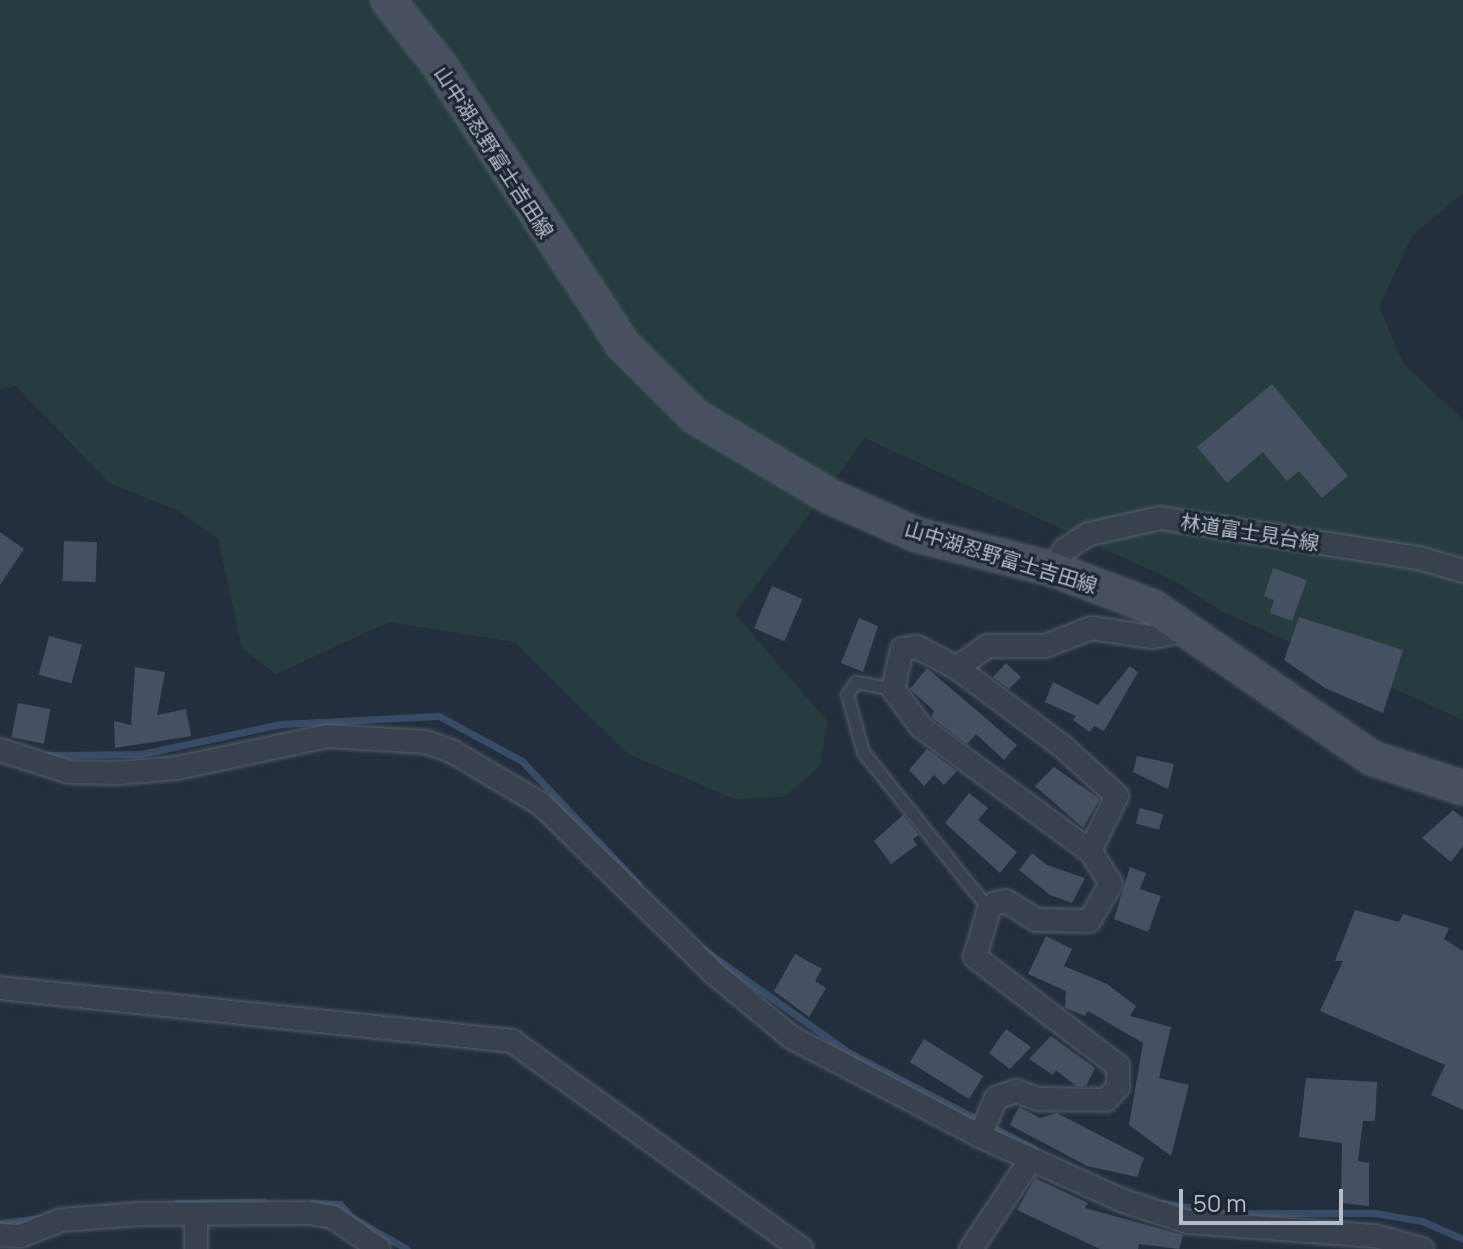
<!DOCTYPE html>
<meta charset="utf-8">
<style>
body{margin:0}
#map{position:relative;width:1463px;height:1249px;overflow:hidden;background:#242f3e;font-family:Manrope,"Noto Sans JP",sans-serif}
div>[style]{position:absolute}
.green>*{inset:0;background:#263c3f}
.stream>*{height:7px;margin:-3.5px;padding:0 3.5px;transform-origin:3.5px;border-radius:3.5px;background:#394c67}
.building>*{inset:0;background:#455162;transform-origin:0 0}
.roads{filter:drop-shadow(0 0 2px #565f6c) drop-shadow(0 0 2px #565f6c)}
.service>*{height:11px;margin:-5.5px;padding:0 5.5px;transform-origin:5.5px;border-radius:5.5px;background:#38414e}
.minor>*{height:22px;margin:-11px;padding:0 11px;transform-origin:11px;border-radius:11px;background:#38414e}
.secondary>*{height:32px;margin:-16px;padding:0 16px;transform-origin:16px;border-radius:16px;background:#465061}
span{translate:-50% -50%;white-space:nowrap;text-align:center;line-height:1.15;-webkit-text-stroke:6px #1d2633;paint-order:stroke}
.street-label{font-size:20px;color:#b4bcc9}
.scale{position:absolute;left:1179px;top:1189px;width:164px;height:36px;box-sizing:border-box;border:4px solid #b4bcc9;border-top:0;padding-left:10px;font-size:24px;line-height:28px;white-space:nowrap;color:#b4bcc9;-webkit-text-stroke:6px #1d2633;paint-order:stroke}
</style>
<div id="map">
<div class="green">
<i style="clip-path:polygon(0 0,1463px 0,1463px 193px,1412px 236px,1379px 307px,1403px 363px,1463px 420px,1463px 720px,1221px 611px,1174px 581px,865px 438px,735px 614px,827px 721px,820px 766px,784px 797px,735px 799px,628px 754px,515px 642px,389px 622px,276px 674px,242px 648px,218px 539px,177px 510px,109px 483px,16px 386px,0 390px)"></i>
</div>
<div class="stream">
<i style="left:47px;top:755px;width:94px;rotate:-0.6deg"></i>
<i style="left:141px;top:754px;width:143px;rotate:-12.1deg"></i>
<i style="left:281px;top:724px;width:158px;rotate:-2.9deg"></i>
<i style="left:439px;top:716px;width:94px;rotate:28.5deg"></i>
<i style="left:522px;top:761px;width:169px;rotate:46.7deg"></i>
<i style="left:703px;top:949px;width:178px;rotate:35.4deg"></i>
<i style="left:848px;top:1052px;width:210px;rotate:27.5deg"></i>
<i style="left:176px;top:1203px;width:87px;rotate:-0.7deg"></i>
<i style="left:312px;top:1203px;width:28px;rotate:2deg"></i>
<i style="left:340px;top:1204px;width:17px;rotate:50deg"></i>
<i style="left:351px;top:1217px;width:64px;rotate:29.7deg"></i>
<i style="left:1162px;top:1203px;width:64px;rotate:9deg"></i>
<i style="left:1225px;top:1213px;width:150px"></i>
<i style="left:1375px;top:1213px;width:48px;rotate:9.7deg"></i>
<i style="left:1422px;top:1221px;width:45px;rotate:23.7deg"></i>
<i style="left:0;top:1223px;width:40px;rotate:-7.1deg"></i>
</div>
<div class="building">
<i style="clip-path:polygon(1272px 384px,1348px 476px,1322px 498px,1299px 471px,1287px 481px,1263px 452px,1227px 483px,1197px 447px)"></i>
<i style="clip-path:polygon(0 532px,24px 549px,0 585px)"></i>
<i style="left:64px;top:541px;width:33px;height:40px;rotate:2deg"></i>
<i style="clip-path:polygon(1273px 568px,1307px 580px,1292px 621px,1270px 613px,1274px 600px,1264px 596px)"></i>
<i style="left:772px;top:586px;width:33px;height:46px;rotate:23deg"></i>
<i style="clip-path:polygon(1299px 617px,1403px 650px,1383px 713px,1325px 688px,1284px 660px)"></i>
<i style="clip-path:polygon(859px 618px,878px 626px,863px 672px,841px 663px)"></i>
<i style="left:49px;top:636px;width:34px;height:40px;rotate:15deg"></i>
<i style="clip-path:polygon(1006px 663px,1021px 677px,1009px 689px,993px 677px)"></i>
<i style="clip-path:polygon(1130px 666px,1138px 672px,1104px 731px,1094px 726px,1090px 732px,1073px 720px,1076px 716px,1045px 702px,1053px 682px,1098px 705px)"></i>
<i style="clip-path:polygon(135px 667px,165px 672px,157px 715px,186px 709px,191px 736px,115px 748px,114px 721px,131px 725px)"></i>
<i style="clip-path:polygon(927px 668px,1017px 745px,1004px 760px,976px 734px,967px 744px,931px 717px,934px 711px,910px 689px)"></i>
<i style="left:18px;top:703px;width:33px;height:35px;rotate:11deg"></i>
<i style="clip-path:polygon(927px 749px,957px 771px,944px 785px,934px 775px,924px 786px,909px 770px)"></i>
<i style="clip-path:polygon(1137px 756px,1174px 764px,1168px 789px,1133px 772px)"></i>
<i style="clip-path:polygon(1054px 767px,1100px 799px,1083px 828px,1035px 786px)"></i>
<i style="clip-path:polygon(969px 793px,988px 808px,978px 820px,1017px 852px,1000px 873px,945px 823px)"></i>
<i style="left:1140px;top:808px;width:24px;height:16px;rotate:15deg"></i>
<i style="clip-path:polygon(1453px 810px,1463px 818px,1463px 846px,1451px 862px,1422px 838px)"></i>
<i style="clip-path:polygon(903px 815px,919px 835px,913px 839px,917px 845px,891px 864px,874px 841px)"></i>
<i style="clip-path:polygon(1032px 853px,1047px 865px,1085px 878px,1072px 903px,1050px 895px,1019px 870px)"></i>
<i style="clip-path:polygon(1130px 867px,1146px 873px,1140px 889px,1161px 896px,1148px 932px,1114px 919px)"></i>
<i style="clip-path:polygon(1355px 910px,1399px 922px,1403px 914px,1449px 928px,1444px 939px,1463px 951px,1463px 1110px,1431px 1095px,1445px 1065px,1320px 1011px,1343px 961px,1335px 961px)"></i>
<i style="clip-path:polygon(1046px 936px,1072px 949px,1064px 966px,1107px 984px,1136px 1006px,1130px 1016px,1171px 1027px,1159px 1078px,1189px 1085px,1171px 1156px,1129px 1125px,1143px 1043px,1088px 1011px,1085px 1016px,1065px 1008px,1066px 991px,1028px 974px)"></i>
<i style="clip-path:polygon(795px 954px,822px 969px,815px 981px,826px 988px,809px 1017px,774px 991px)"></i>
<i style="clip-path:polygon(1006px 1029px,1031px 1047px,1010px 1069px,989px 1053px)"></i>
<i style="clip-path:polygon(1051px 1036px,1095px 1068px,1086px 1086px,1076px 1086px,1056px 1070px,1053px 1075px,1029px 1059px)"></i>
<i style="left:924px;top:1039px;width:70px;height:27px;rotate:32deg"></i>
<i style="clip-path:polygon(1306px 1078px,1377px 1082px,1375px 1121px,1363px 1121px,1358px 1161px,1369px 1163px,1369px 1206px,1341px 1203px,1342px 1143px,1299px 1137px)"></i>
<i style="clip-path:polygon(1019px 1107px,1040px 1118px,1057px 1113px,1144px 1158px,1137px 1177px,1087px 1166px,1010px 1125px)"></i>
<i style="clip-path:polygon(1035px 1178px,1088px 1203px,1085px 1208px,1183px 1235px,1179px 1249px,1139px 1244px,1138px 1249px,1100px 1249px,1017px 1210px)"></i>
</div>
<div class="roads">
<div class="service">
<i style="left:893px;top:689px;width:38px;rotate:-169deg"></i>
<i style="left:856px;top:682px;width:15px;rotate:127deg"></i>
<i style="left:847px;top:694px;width:60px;rotate:74.6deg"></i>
<i style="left:863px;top:752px;width:201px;rotate:51.3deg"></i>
</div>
<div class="minor">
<i style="left:1055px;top:570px;width:22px;rotate:-66deg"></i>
<i style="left:1064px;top:550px;width:30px;rotate:-33deg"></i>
<i style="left:1089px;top:534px;width:73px;rotate:-12.7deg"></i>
<i style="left:1160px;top:518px;width:262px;rotate:8.8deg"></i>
<i style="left:1419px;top:558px;width:46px;rotate:16.5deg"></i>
<i style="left:957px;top:668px;width:37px;rotate:-36deg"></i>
<i style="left:987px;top:646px;width:58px"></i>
<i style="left:1045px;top:646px;width:50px;rotate:-21deg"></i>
<i style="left:1092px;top:628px;width:61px;rotate:8.5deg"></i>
<i style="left:1152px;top:637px;width:36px;rotate:-11deg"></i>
<i style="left:0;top:750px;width:72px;rotate:17.7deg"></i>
<i style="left:69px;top:772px;width:49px;rotate:1.2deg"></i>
<i style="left:118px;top:773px;width:59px;rotate:-4.8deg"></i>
<i style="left:177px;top:768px;width:153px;rotate:-12deg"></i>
<i style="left:327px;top:736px;width:99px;rotate:3.5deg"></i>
<i style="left:426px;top:742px;width:29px;rotate:20deg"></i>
<i style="left:453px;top:752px;width:102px;rotate:30.6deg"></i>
<i style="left:541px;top:804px;width:242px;rotate:44.3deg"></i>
<i style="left:714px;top:973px;width:100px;rotate:39.7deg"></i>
<i style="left:791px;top:1037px;width:213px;rotate:27.6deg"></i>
<i style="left:980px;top:1136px;width:155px;rotate:24.4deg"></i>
<i style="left:1121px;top:1200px;width:71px;rotate:18.2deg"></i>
<i style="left:1188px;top:1222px;width:188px;rotate:4.3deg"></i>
<i style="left:1375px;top:1236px;width:49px;rotate:15.5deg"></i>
<i style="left:0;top:988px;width:515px;rotate:5.91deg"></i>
<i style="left:512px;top:1041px;width:356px;rotate:35.7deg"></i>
<i style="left:980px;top:1136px;width:41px;rotate:-67.2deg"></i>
<i style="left:996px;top:1098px;width:21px;rotate:-19deg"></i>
<i style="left:1016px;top:1091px;width:23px;rotate:20deg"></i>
<i style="left:1038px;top:1099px;width:68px;rotate:0.8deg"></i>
<i style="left:1106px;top:1100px;width:18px;rotate:-47deg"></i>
<i style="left:1118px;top:1087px;width:21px;rotate:-90deg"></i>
<i style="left:1118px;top:1066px;width:180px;rotate:-142.7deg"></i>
<i style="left:975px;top:957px;width:50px;rotate:-73.7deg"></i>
<i style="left:989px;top:909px;width:9px;rotate:-41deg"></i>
<i style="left:996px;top:903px;width:10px;rotate:-11deg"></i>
<i style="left:1006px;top:901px;width:36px;rotate:32deg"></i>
<i style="left:1037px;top:920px;width:52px;rotate:1.1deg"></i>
<i style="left:1089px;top:921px;width:43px;rotate:-59.3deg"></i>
<i style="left:1111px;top:884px;width:39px;rotate:-122deg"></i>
<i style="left:1090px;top:851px;width:61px;rotate:-63.9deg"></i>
<i style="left:1117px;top:796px;width:74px;rotate:-137.7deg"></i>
<i style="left:1062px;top:746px;width:131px;rotate:-143.4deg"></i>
<i style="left:957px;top:668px;width:45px;rotate:-152.3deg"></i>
<i style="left:917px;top:647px;width:15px;rotate:172deg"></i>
<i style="left:902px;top:649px;width:41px;rotate:102.7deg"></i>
<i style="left:893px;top:689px;width:47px;rotate:53.6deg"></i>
<i style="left:921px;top:727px;width:210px;rotate:36.3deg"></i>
<i style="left:0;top:1235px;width:20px;rotate:3deg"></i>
<i style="left:20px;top:1236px;width:44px;rotate:-21.3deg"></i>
<i style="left:61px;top:1220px;width:78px;rotate:-4.4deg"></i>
<i style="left:139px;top:1214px;width:171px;rotate:-0.3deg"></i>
<i style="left:310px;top:1213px;width:23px;rotate:10deg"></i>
<i style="left:333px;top:1217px;width:56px;rotate:34.8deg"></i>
<i style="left:196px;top:1249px;width:34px;rotate:-90deg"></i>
<i style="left:971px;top:1249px;width:106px;rotate:-56.2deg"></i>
</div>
<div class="secondary">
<i style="left:388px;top:0;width:84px;rotate:51.8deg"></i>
<i style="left:440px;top:66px;width:334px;rotate:56.7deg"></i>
<i style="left:623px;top:345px;width:103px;rotate:44.6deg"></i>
<i style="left:696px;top:417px;width:155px;rotate:30.7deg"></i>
<i style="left:829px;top:496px;width:96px;rotate:23.9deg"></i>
<i style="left:917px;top:535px;width:142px;rotate:14.2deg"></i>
<i style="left:1055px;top:570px;width:105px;rotate:20.7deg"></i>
<i style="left:1153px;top:607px;width:266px;rotate:34.6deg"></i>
<i style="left:1372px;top:758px;width:96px;rotate:18.2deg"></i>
</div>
</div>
<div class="street-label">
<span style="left:494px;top:152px;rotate:57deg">山中湖忍野富士吉田線</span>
<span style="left:1250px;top:532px;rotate:9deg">林道富士見台線</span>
<span style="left:1001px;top:557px;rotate:17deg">山中湖忍野富士吉田線</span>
</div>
<div class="scale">50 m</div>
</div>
